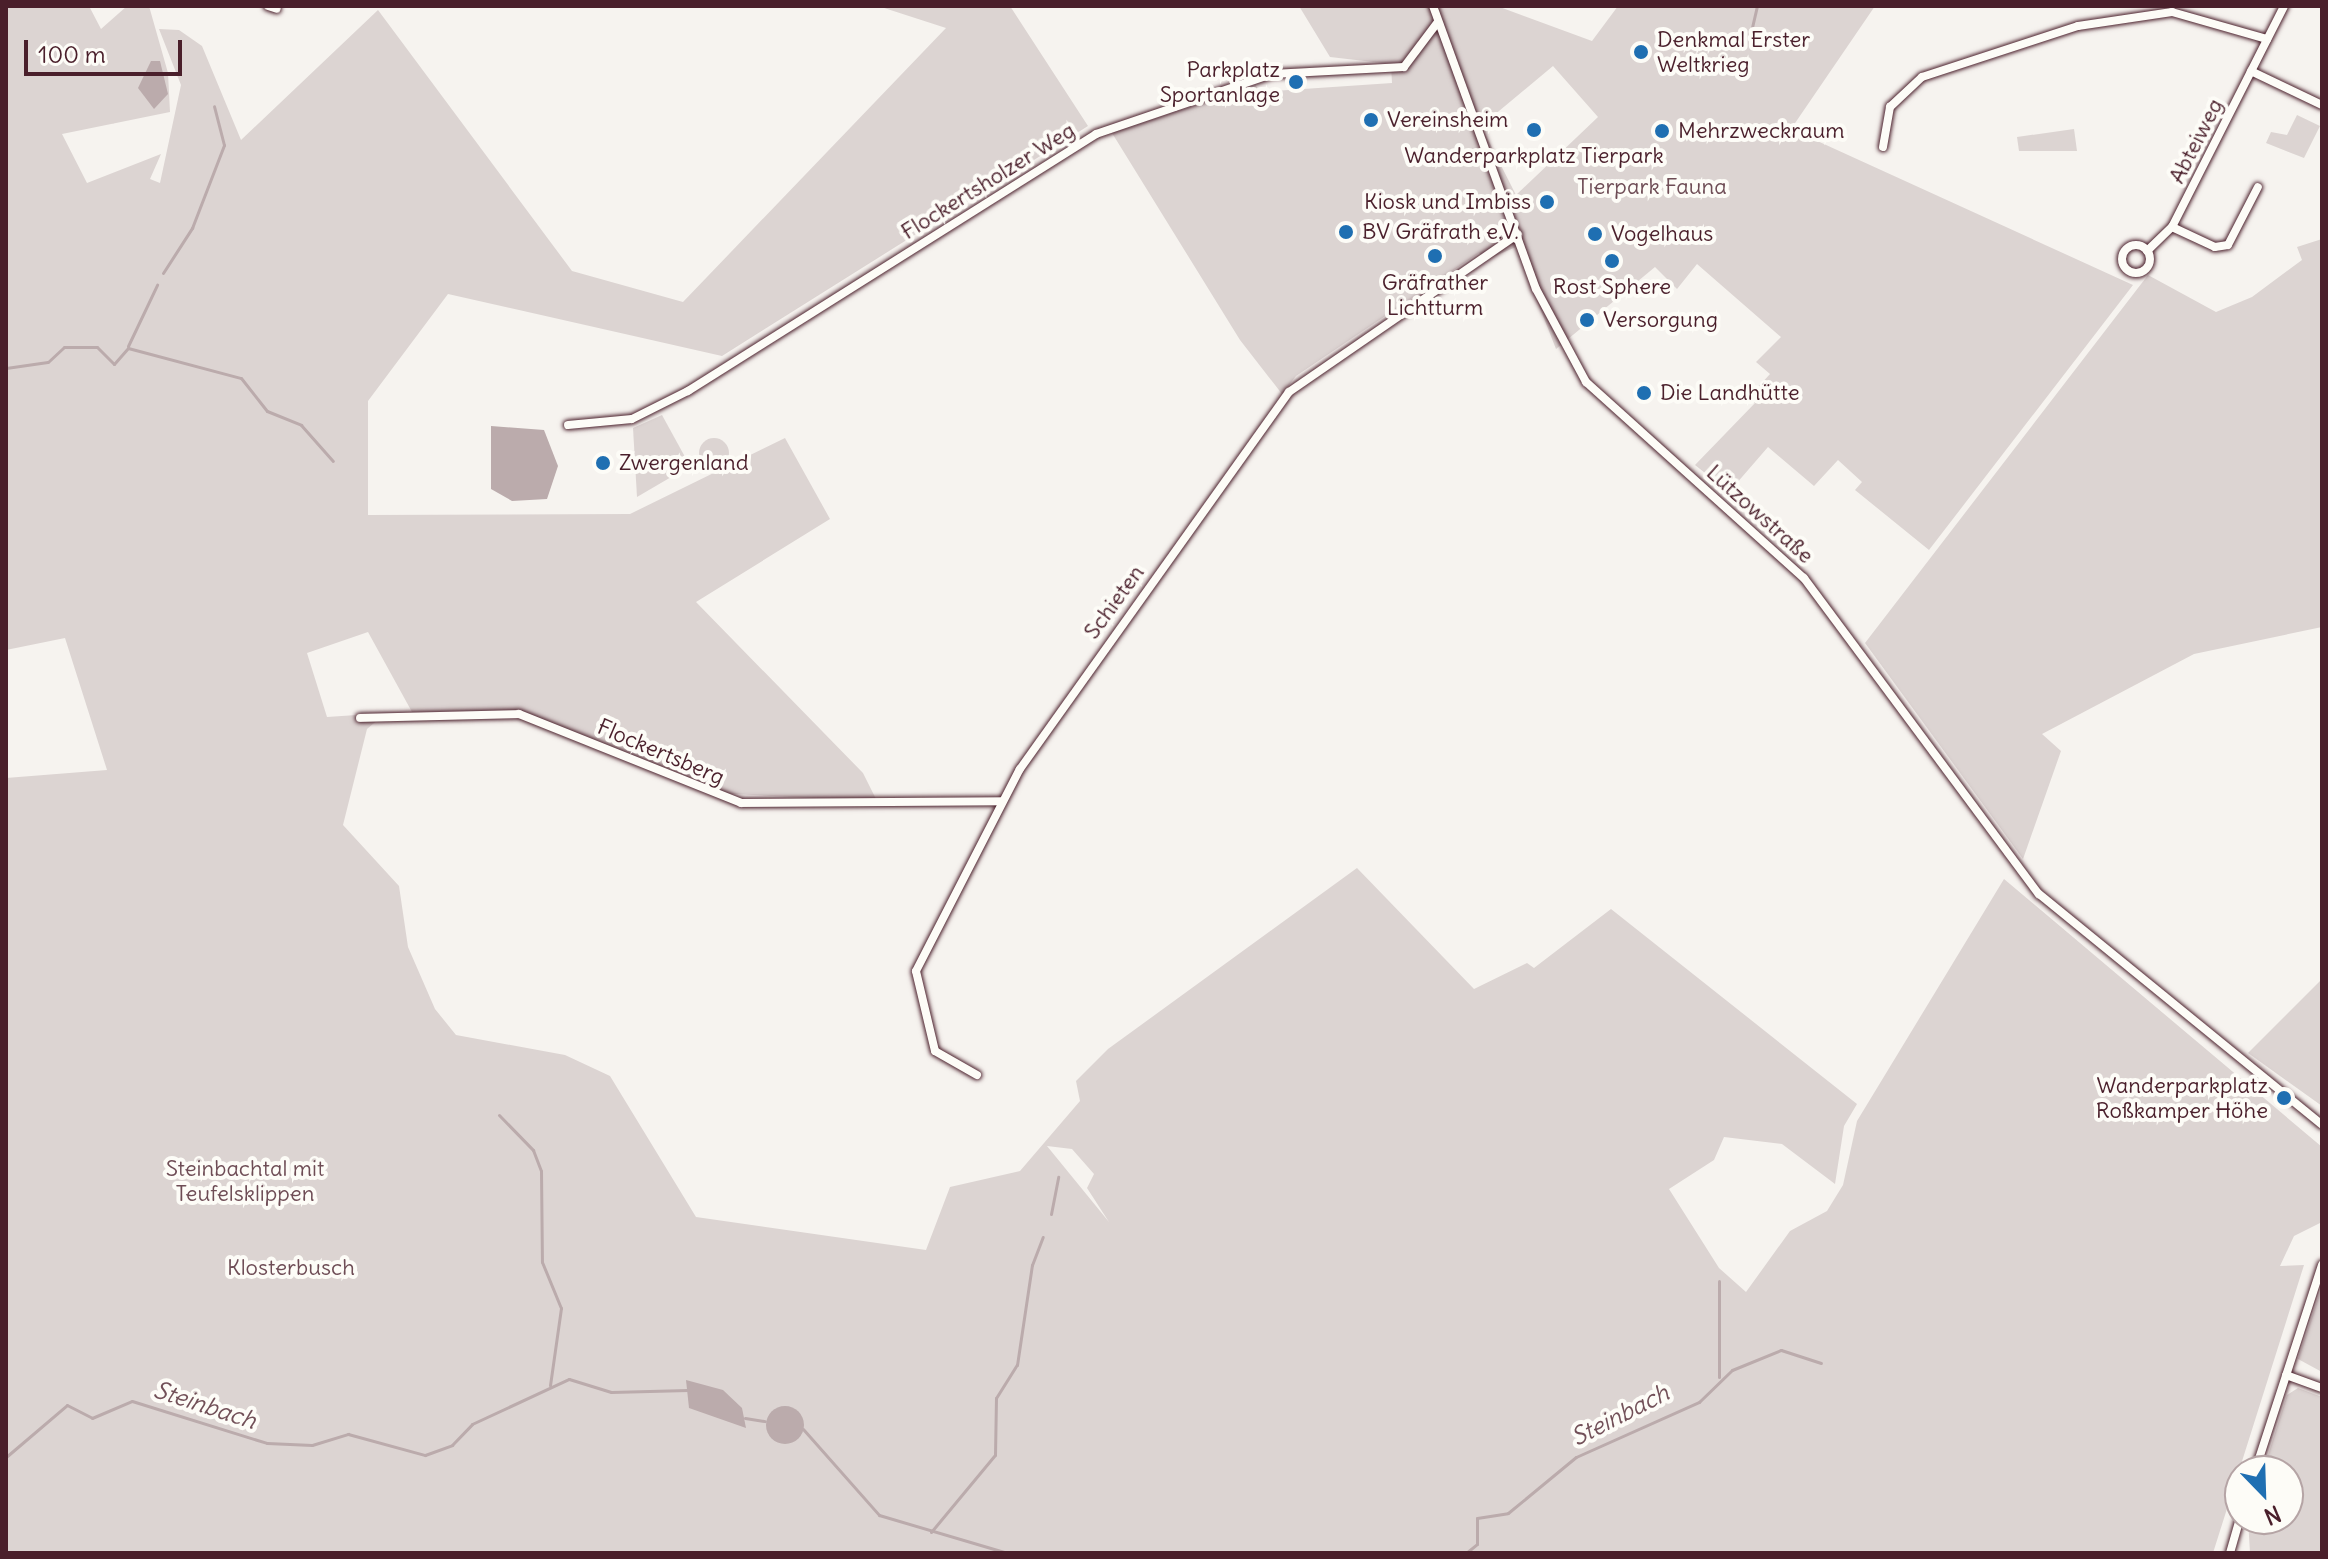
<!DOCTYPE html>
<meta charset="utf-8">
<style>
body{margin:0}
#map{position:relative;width:2328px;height:1559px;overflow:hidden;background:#f6f3ef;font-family:Delius,sans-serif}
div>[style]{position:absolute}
.green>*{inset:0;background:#dcd4d2}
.round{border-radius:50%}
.water>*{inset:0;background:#bbabac}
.stream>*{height:3px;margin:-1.5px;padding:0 1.5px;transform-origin:1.5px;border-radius:1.5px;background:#bbabac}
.roads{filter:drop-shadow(0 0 2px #4a1f2b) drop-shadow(0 0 2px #4a1f2b)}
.street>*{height:8px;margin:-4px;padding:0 4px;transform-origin:4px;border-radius:4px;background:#fdfcf7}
.street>.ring{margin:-4px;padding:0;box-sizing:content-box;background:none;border:8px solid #fdfcf7;border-radius:50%}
.dots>*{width:22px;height:22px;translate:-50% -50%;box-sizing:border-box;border:4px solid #fdfcf7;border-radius:50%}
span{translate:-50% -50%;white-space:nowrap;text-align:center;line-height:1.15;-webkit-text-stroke:8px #fdfcf7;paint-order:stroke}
.poi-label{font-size:22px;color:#4a1f2b}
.left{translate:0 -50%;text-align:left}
.right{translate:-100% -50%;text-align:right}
.street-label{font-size:22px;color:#4a1f2b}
.park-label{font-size:22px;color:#6e4c55}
.water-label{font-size:24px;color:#725058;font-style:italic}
.frame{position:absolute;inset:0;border:8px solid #4a1f2b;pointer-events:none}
.north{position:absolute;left:2224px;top:1455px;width:80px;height:80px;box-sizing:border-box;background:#fdfcf7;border:2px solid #b5a4a5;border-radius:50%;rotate:157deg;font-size:22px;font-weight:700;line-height:32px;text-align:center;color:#4a1f2b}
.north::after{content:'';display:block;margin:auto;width:28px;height:36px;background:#1f6fb2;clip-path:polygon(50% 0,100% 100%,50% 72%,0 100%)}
.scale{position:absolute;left:24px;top:40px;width:158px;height:36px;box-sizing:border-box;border:4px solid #4a1f2b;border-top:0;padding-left:10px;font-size:24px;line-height:28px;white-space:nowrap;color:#4a1f2b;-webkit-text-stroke:6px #fdfcf7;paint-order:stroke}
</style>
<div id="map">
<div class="green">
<i style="clip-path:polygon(evenodd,6px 6px,89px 6px,101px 29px,127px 6px,149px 6px,168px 73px,170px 112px,62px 134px,87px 183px,161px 154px,150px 179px,160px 183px,181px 85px,159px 29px,179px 30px,202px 46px,241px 140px,378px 10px,572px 271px,683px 302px,946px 28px,878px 6px,1010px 6px,1088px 126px,722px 356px,448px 294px,368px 401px,368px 515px,630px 514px,785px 438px,830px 519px,696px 602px,863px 773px,877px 801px,712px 793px,510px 710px,412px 712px,368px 632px,307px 653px,327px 717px,386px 713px,367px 729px,343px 825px,399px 886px,408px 947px,435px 1009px,456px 1035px,565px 1055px,610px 1076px,696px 1217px,926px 1250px,950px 1187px,1020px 1171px,1080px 1101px,1076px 1081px,1108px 1049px,1357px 868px,1474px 989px,1527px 963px,1534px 968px,1611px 909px,1857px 1104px,1844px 1126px,1835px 1184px,1782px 1144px,1724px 1137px,1714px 1160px,1669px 1189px,1719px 1268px,1746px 1292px,1790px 1231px,1827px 1211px,1843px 1185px,1857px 1121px,2004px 879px,2322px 1147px,2322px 1222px,2294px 1236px,2280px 1266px,2304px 1265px,2213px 1553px,6px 1553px,6px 778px,107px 770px,65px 638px,6px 650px,6px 6px,1047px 1146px,1072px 1149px,1094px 1174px,1087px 1188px,1109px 1222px,1047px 1146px)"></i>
<i style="clip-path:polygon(evenodd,1299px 6px,1497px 6px,1592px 41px,1618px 6px,1875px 6px,1791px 129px,2133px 285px,1929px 550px,1855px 490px,1862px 482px,1838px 460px,1814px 486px,1768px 447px,1729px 492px,1695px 465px,1755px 403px,1749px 397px,1770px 374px,1756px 362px,1781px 337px,1697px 264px,1677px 289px,1655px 267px,1556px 349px,1516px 247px,1486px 260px,1479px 253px,1296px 376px,1282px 394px,1240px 340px,1112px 133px,1256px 85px,1258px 92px,1392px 83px,1391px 64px,1330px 57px,1299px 6px,1553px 66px,1598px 117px,1516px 195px,1481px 126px,1553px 66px)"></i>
<i style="clip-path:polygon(2297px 115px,2320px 126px,2304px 158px,2266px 143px,2271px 132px,2287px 135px)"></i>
<i style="clip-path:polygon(2074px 129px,2077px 151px,2019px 151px,2017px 137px)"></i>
<i style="clip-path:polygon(2322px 239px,2322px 627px,2194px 654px,2042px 734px,2061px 751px,2023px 859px,1865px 643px,2148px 275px,2216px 312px,2252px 297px,2302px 260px,2297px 247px)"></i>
<i style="clip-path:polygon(662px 415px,690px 466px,637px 497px,633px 428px)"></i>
<i class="round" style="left:699px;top:438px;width:30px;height:30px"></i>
<i style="clip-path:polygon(2322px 979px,2320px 1048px,2322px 1106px,2248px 1053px)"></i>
<i style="clip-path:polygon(2322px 1286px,2322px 1372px,2298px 1359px)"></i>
<i style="clip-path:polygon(2298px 1388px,2322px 1397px,2322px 1553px,2250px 1553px,2248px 1519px,2288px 1519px,2288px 1471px,2263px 1471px,2287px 1395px)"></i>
</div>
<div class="water">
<i style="clip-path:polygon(151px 61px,160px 61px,168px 94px,154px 109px,138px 88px)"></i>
<i style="clip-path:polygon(491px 426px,544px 430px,558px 466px,547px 499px,512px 501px,491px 489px)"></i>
<i style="clip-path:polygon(686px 1380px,723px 1390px,742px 1408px,746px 1428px,689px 1408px)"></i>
<i class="round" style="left:766px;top:1406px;width:38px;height:38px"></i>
</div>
<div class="stream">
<i style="left:1750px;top:36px;width:31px;rotate:-77deg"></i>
<i style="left:163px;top:273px;width:54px;rotate:-57.2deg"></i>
<i style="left:192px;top:228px;width:89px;rotate:-68.9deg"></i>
<i style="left:224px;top:145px;width:40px;rotate:-104.4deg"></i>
<i style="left:128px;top:346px;width:68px;rotate:-64.6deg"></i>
<i style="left:6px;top:368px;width:42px;rotate:-8.1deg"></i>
<i style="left:48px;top:362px;width:22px;rotate:-43deg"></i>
<i style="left:64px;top:347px;width:33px"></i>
<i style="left:97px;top:347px;width:24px;rotate:45deg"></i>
<i style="left:114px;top:364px;width:21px;rotate:-49deg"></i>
<i style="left:128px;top:348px;width:117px;rotate:14.9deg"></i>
<i style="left:241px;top:378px;width:42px;rotate:51.8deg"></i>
<i style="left:267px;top:411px;width:37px;rotate:22deg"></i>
<i style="left:301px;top:425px;width:48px;rotate:48.4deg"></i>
<i style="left:499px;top:1115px;width:49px;rotate:45.8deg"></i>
<i style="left:533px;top:1150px;width:22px;rotate:69deg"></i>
<i style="left:541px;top:1171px;width:91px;rotate:89.4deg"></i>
<i style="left:542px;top:1262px;width:50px;rotate:67.6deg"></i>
<i style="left:561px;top:1308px;width:78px;rotate:98.1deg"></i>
<i style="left:1051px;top:1214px;width:38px;rotate:-79deg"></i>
<i style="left:1719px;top:1377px;width:96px;rotate:-90deg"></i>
<i style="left:745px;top:1418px;width:20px;rotate:9deg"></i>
<i style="left:803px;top:1429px;width:115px;rotate:48.5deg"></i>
<i style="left:879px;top:1515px;width:134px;rotate:16.5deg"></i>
<i style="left:6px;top:1457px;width:80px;rotate:-40.4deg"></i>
<i style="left:67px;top:1405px;width:28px;rotate:27deg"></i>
<i style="left:92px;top:1418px;width:43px;rotate:-23deg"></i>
<i style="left:132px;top:1401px;width:141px;rotate:17.3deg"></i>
<i style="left:267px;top:1443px;width:45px;rotate:2.5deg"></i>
<i style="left:312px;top:1445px;width:38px;rotate:-17deg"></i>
<i style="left:348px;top:1434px;width:80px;rotate:15.3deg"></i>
<i style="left:425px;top:1455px;width:29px;rotate:-20deg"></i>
<i style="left:452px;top:1445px;width:29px;rotate:-46deg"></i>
<i style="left:472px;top:1424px;width:107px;rotate:-24.9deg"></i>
<i style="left:569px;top:1379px;width:44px;rotate:17.2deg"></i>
<i style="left:611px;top:1392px;width:77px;rotate:-1.5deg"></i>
<i style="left:931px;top:1532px;width:100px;rotate:-50.3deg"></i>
<i style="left:995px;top:1455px;width:57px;rotate:-89deg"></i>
<i style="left:996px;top:1398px;width:39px;rotate:-58deg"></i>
<i style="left:1017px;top:1365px;width:101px;rotate:-81.5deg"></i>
<i style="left:1032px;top:1265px;width:30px;rotate:-69deg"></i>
<i style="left:1466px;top:1553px;width:14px;rotate:-39deg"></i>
<i style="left:1477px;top:1544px;width:26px;rotate:-90deg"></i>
<i style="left:1477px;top:1518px;width:31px;rotate:-9deg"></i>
<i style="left:1508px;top:1513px;width:88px;rotate:-39.5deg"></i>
<i style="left:1576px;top:1457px;width:135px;rotate:-24.1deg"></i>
<i style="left:1699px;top:1402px;width:46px;rotate:-44.1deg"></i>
<i style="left:1732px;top:1370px;width:53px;rotate:-22.2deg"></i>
<i style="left:1781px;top:1350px;width:42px;rotate:18deg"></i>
</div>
<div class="roads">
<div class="street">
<i style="left:268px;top:6px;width:9px;rotate:18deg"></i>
<i style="left:1433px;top:6px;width:301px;rotate:70deg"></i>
<i style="left:1536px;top:289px;width:106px;rotate:61.7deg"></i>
<i style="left:1586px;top:382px;width:293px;rotate:42deg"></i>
<i style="left:1804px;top:578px;width:394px;rotate:53.4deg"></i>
<i style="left:2039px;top:894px;width:365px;rotate:39.2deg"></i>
<i style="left:2251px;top:71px;width:79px;rotate:25.6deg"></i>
<i style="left:1883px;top:147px;width:41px;rotate:-80.1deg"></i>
<i style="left:1890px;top:107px;width:44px;rotate:-43.2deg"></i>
<i style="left:1922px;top:77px;width:164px;rotate:-18.1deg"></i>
<i style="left:2078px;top:26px;width:95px;rotate:-8.5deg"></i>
<i style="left:2172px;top:12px;width:99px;rotate:15.9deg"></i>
<i style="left:2172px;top:227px;width:47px;rotate:24.9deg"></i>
<i style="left:2215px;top:247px;width:13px;rotate:-9deg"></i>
<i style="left:2228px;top:245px;width:65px;rotate:-62.7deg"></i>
<i class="ring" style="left:2122px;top:245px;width:20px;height:20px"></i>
<i style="left:2147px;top:251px;width:35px;rotate:-44deg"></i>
<i style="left:2172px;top:227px;width:248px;rotate:-63.1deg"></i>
<i style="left:568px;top:425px;width:64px;rotate:-5.4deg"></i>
<i style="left:632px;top:419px;width:63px;rotate:-26.6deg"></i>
<i style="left:688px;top:391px;width:482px;rotate:-32.2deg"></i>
<i style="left:1096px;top:134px;width:186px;rotate:-18.8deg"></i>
<i style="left:1272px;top:74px;width:132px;rotate:-3deg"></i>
<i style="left:1404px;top:67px;width:55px;rotate:-53.1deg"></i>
<i style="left:360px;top:718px;width:159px;rotate:-1.4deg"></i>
<i style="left:519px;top:714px;width:239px;rotate:21.8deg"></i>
<i style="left:741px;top:803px;width:260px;rotate:-0.4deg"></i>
<i style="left:977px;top:1075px;width:48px;rotate:-150.3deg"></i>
<i style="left:935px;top:1051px;width:82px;rotate:-103.4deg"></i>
<i style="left:916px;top:971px;width:227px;rotate:-62.8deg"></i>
<i style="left:1020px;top:769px;width:463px;rotate:-54.5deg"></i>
<i style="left:1289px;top:392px;width:278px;rotate:-34.6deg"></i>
<i style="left:2286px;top:1375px;width:38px;rotate:20deg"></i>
<i style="left:2255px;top:1471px;width:217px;rotate:-72deg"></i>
<i style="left:2230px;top:1553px;width:35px;rotate:-74deg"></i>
</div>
</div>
<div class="dots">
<i style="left:1641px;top:52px;background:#1f6fb2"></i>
<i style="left:1296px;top:82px;background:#1f6fb2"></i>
<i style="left:1371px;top:120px;background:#1f6fb2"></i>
<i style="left:1534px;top:130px;background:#1f6fb2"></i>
<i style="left:1662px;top:131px;background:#1f6fb2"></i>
<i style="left:1547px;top:202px;background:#1f6fb2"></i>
<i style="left:1346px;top:232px;background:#1f6fb2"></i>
<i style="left:1595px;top:234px;background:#1f6fb2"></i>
<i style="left:1435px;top:256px;background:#1f6fb2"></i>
<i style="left:1612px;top:261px;background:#1f6fb2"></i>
<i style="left:1587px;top:320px;background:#1f6fb2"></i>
<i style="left:1644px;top:393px;background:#1f6fb2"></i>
<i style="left:603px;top:463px;background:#1f6fb2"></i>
<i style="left:2284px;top:1098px;background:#1f6fb2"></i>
</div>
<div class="poi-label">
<span class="left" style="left:1657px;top:52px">Denkmal Erster<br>Weltkrieg</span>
<span class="right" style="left:1280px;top:82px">Parkplatz<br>Sportanlage</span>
<span class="left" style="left:1387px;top:120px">Vereinsheim</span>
<span class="left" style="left:1678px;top:131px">Mehrzweckraum</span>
<span style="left:1534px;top:156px">Wanderparkplatz Tierpark</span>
<span class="right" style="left:1531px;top:202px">Kiosk und Imbiss</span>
<span class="left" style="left:1362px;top:232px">BV Gräfrath e.V.</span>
<span class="left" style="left:1611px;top:234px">Vogelhaus</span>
<span style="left:1435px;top:295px">Gräfrather<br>Lichtturm</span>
<span style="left:1612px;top:287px">Rost Sphere</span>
<span class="left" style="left:1603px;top:320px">Versorgung</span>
<span class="left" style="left:1660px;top:393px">Die Landhütte</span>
<span class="left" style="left:619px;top:463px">Zwergenland</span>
<span class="right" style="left:2268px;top:1098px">Wanderparkplatz<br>Roßkamper Höhe</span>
</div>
<div class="street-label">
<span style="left:2196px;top:141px;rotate:-63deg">Abteiweg</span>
<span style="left:988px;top:181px;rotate:-32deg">Flockertsholzer Weg</span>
<span style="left:1760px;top:514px;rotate:42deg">Lützowstraße</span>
<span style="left:1114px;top:602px;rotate:-54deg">Schieten</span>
<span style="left:661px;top:752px;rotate:23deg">Flockertsberg</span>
</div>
<div class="park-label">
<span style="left:1652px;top:187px">Tierpark Fauna</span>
<span style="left:245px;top:1181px">Steinbachtal mit<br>Teufelsklippen</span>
<span style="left:291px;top:1268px">Klosterbusch</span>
</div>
<div class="water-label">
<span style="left:205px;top:1405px;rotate:18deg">Steinbach</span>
<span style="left:1620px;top:1415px;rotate:-27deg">Steinbach</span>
</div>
<div class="frame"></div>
<div class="north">N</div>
<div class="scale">100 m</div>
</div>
